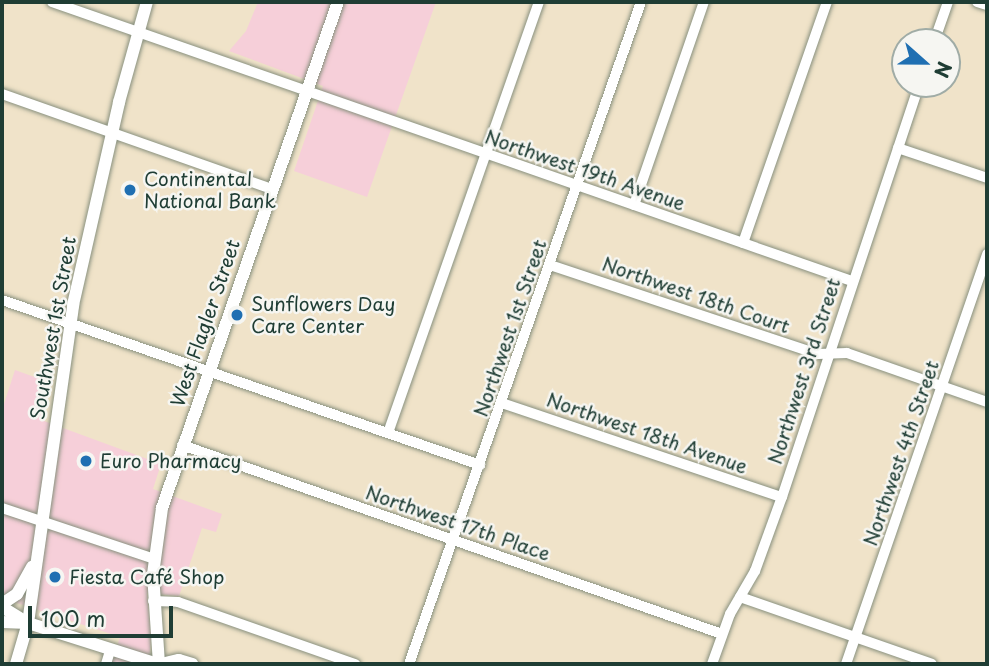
<!DOCTYPE html>
<meta charset="utf-8">
<style>
body{margin:0}
#map{position:relative;width:989px;height:666px;overflow:hidden;background:#f0e3c9;font-family:"Playpen Sans",sans-serif}
div>[style]{position:absolute}
.built>*{inset:0;background:#f6cfd9}
.roads{filter:drop-shadow(0 0 2px #88907e) drop-shadow(0 0 2px #88907e)}
.minor>*{height:10px;margin:-5px;padding:0 5px;transform-origin:5px;border-radius:5px;background:#fff}
.major>*{height:12px;margin:-6px;padding:0 6px;transform-origin:6px;border-radius:6px;background:#fff}
.dots>*{width:19px;height:19px;translate:-50% -50%;box-sizing:border-box;border:4px solid #f6f6f2;border-radius:50%}
span{translate:-50% -50%;white-space:nowrap;text-align:center;line-height:1.15;-webkit-text-stroke:5px #f6f6f2;paint-order:stroke}
.street-label{font-size:19px;color:#1f3d34}
.poi-label{font-size:19px;color:#1f3d34}
.left{translate:0 -50%;text-align:left}
.frame{position:absolute;inset:0;border:4px solid #1f3d34;pointer-events:none}
.north{position:absolute;left:891px;top:28px;width:70px;height:70px;box-sizing:border-box;background:#f6f6f2;border:2px solid #a0aca6;border-radius:50%;rotate:111deg;font-size:19px;font-weight:700;line-height:28px;text-align:center;color:#1f3d34}
.north::after{content:'';display:block;margin:auto;width:24px;height:32px;background:#1f6fb2;clip-path:polygon(50% 0,100% 100%,50% 72%,0 100%)}
.scale{position:absolute;left:28px;top:606px;width:145px;height:32px;box-sizing:border-box;border:4px solid #1f3d34;border-top:0;padding-left:9px;font-size:21px;line-height:24px;white-space:nowrap;color:#1f3d34;-webkit-text-stroke:5px #f6f6f2;paint-order:stroke}
</style>
<div id="map">
<div class="built">
<i style="clip-path:polygon(258px 2px,436px 2px,367px 197px,294px 171px,323px 86px,229px 51px,246px 31px)"></i>
<i style="clip-path:polygon(15px 370px,40px 379px,44px 421px,161px 464px,153px 489px,222px 514px,216px 532px,202px 528px,179px 596px,147px 593px,151px 635px,149px 664px,111px 664px,120px 637px,2px 598px,2px 410px)"></i>
</div>
<div class="roads">
<div class="minor">
<i style="left:52px;top:2px;width:847px;rotate:19.23deg"></i>
<i style="left:977px;top:2px;width:10px;rotate:17deg"></i>
<i style="left:934px;top:42px;width:42px;rotate:-70.7deg"></i>
<i style="left:2px;top:94px;width:286px;rotate:19.4deg"></i>
<i style="left:898px;top:148px;width:94px;rotate:18.6deg"></i>
<i style="left:634px;top:205px;width:215px;rotate:-71deg"></i>
<i style="left:743px;top:243px;width:255px;rotate:-70.8deg"></i>
<i style="left:550px;top:265px;width:282px;rotate:18.4deg"></i>
<i style="left:818px;top:354px;width:29px;rotate:-2deg"></i>
<i style="left:847px;top:353px;width:148px;rotate:19.3deg"></i>
<i style="left:2px;top:300px;width:506px;rotate:19.04deg"></i>
<i style="left:502px;top:403px;width:295px;rotate:18.6deg"></i>
<i style="left:388px;top:433px;width:457px;rotate:-70.7deg"></i>
<i style="left:182px;top:445px;width:572px;rotate:19.29deg"></i>
<i style="left:2px;top:508px;width:160px;rotate:18.5deg"></i>
<i style="left:740px;top:597px;width:203px;rotate:19.2deg"></i>
<i style="left:153px;top:601px;width:25px;rotate:2deg"></i>
<i style="left:178px;top:602px;width:188px;rotate:19.3deg"></i>
<i style="left:106px;top:664px;width:14px;rotate:-73deg"></i>
<i style="left:409px;top:664px;width:701px;rotate:-70.69deg"></i>
<i style="left:712px;top:664px;width:53px;rotate:-70.2deg"></i>
<i style="left:730px;top:614px;width:50px;rotate:-59.8deg"></i>
<i style="left:755px;top:571px;width:79px;rotate:-70deg"></i>
<i style="left:782px;top:497px;width:435px;rotate:-71.6deg"></i>
<i style="left:846px;top:664px;width:434px;rotate:-71deg"></i>
</div>
<div class="major">
<i style="left:2px;top:604px;width:18px;rotate:-34deg"></i>
<i style="left:17px;top:594px;width:31px;rotate:-61deg"></i>
<i style="left:2px;top:607px;width:31px;rotate:32deg"></i>
<i style="left:2px;top:622px;width:26px;rotate:2deg"></i>
<i style="left:28px;top:623px;width:135px;rotate:17.6deg"></i>
<i style="left:16px;top:664px;width:43px;rotate:-73.7deg"></i>
<i style="left:28px;top:623px;width:321px;rotate:-81.9deg"></i>
<i style="left:73px;top:305px;width:208px;rotate:-77.2deg"></i>
<i style="left:119px;top:102px;width:104px;rotate:-74.4deg"></i>
<i style="left:159px;top:664px;width:90px;rotate:-93.8deg"></i>
<i style="left:153px;top:574px;width:67px;rotate:-82.2deg"></i>
<i style="left:162px;top:508px;width:536px;rotate:-70.82deg"></i>
<i style="left:161px;top:664px;width:18px;rotate:-13deg"></i>
<i style="left:179px;top:660px;width:14px;rotate:17deg"></i>
</div>
</div>
<div class="dots">
<i style="left:130px;top:190px;background:#1f6fb2"></i>
<i style="left:237px;top:315px;background:#1f6fb2"></i>
<i style="left:86px;top:461px;background:#1f6fb2"></i>
<i style="left:55px;top:577px;background:#1f6fb2"></i>
</div>
<div class="street-label">
<span style="left:585px;top:170px;rotate:19deg">Northwest 19th Avenue</span>
<span style="left:696px;top:295px;rotate:19deg">Northwest 18th Court</span>
<span style="left:205px;top:323px;rotate:-71deg">West Flagler Street</span>
<span style="left:53px;top:328px;rotate:-80deg">Southwest 1st Street</span>
<span style="left:510px;top:328px;rotate:-71deg">Northwest 1st Street</span>
<span style="left:804px;top:371px;rotate:-72deg">Northwest 3rd Street</span>
<span style="left:647px;top:433px;rotate:19deg">Northwest 18th Avenue</span>
<span style="left:901px;top:453px;rotate:-71deg">Northwest 4th Street</span>
<span style="left:458px;top:523px;rotate:19deg">Northwest 17th Place</span>
</div>
<div class="poi-label">
<span class="left" style="left:144px;top:190px">Continental<br>National Bank</span>
<span class="left" style="left:251px;top:315px">Sunflowers Day<br>Care Center</span>
<span class="left" style="left:100px;top:461px">Euro Pharmacy</span>
<span class="left" style="left:69px;top:577px">Fiesta Café Shop</span>
</div>
<div class="frame"></div>
<div class="north">N</div>
<div class="scale">100 m</div>
</div>
